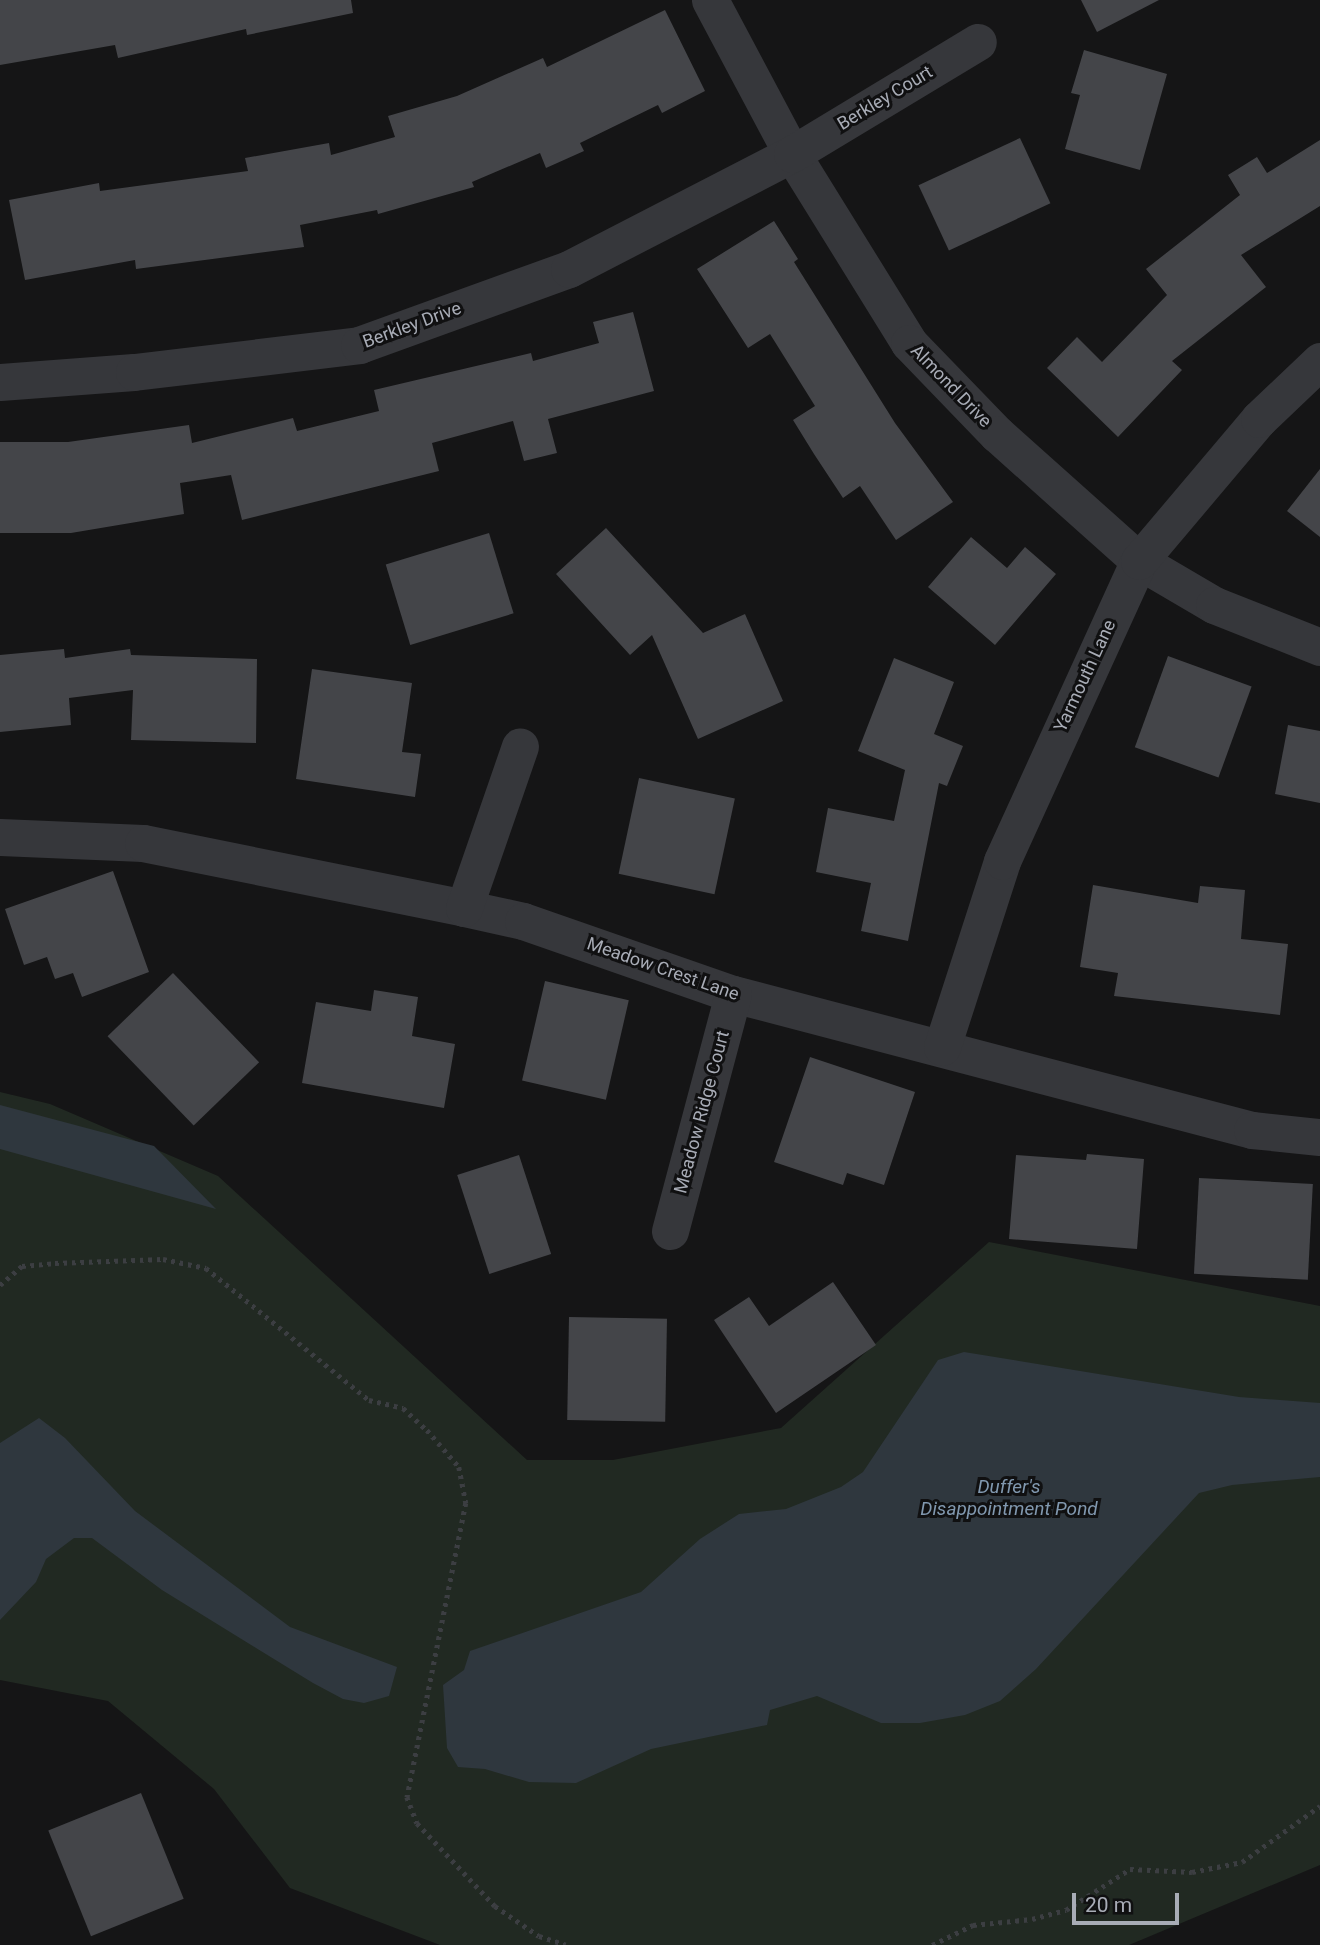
<!DOCTYPE html>
<style>
body{margin:0}
#map{position:relative;width:1320px;height:1945px;overflow:hidden;background:#151516;font-family:Roboto,sans-serif}
div>[style]{position:absolute}
.green>*{inset:0;background:#212922}
.water>*{inset:0;background:#2f373e}
.building>*{inset:0;background:#444549;transform-origin:0 0}
.path>*{height:4.5px;margin-top:-2.25px;transform-origin:0;background:repeating-linear-gradient(90deg,#3c3e42 0 3.5px,transparent 0 8.5px)}
.minor>*{height:37px;margin:-18.5px;padding:0 18.5px;transform-origin:18.5px;border-radius:18.5px;background:#36373b}
span{translate:-50% -50%;white-space:nowrap;text-align:center;line-height:1.15;-webkit-text-stroke:6px #101011;paint-order:stroke}
.street-label{font-size:18px;color:#a8acb6}
.water-label{font-size:19px;color:#8198af;font-style:italic}
.scale{position:absolute;left:1072px;top:1893px;width:107px;height:32px;box-sizing:border-box;border:4px solid #a8acb6;border-top:0;padding-left:9px;font-size:21px;line-height:24px;white-space:nowrap;color:#a8acb6;-webkit-text-stroke:5px #101011;paint-order:stroke}
</style>
<div id="map">
<div class="green">
<i style="clip-path:polygon(0 1092px,50px 1104px,218px 1176px,527px 1460px,613px 1460px,781px 1428px,989px 1242px,1320px 1306px,1320px 1865px,1129px 1945px,440px 1945px,290px 1888px,214px 1789px,108px 1701px,0 1680px)"></i>
</div>
<div class="water">
<i style="clip-path:polygon(0 1105px,154px 1146px,216px 1209px,0 1149px)"></i>
<i style="clip-path:polygon(964px 1352px,1239px 1397px,1320px 1403px,1320px 1477px,1232px 1485px,1199px 1493px,1036px 1669px,1000px 1701px,965px 1715px,920px 1723px,881px 1723px,817px 1696px,770px 1710px,767px 1725px,651px 1749px,576px 1783px,529px 1782px,485px 1769px,458px 1767px,447px 1748px,443px 1685px,464px 1670px,470px 1651px,641px 1592px,700px 1539px,739px 1514px,786px 1509px,841px 1487px,863px 1472px,938px 1360px)"></i>
<i style="clip-path:polygon(39px 1418px,65px 1438px,135px 1511px,290px 1627px,397px 1667px,389px 1696px,364px 1703px,343px 1699px,313px 1683px,162px 1590px,92px 1538px,74px 1538px,46px 1559px,36px 1582px,0 1620px,0 1443px)"></i>
</div>
<div class="building">
<i style="clip-path:polygon(0 0,351px 0,353px 13px,247px 35px,246px 29px,118px 58px,115px 45px,0 65px)"></i>
<i style="clip-path:polygon(1081px 0,1159px 0,1097px 32px)"></i>
<i style="clip-path:polygon(665px 10px,705px 91px,662px 113px,658px 105px,580px 143px,584px 151px,546px 168px,540px 153px,472px 182px,474px 187px,378px 214px,377px 210px,300px 225px,304px 247px,136px 269px,135px 260px,25px 280px,9px 200px,99px 183px,100px 191px,248px 171px,245px 158px,329px 143px,331px 155px,395px 137px,388px 116px,457px 96px,543px 58px,547px 67px)"></i>
<i style="clip-path:polygon(1084px 50px,1167px 74px,1140px 170px,1065px 149px,1080px 95px,1071px 93px)"></i>
<i style="left:1020px;top:138px;width:72px;height:112px;rotate:65deg"></i>
<i style="clip-path:polygon(1320px 140px,1320px 206px,1241px 255px,1266px 287px,1172px 361px,1182px 370px,1118px 437px,1047px 368px,1077px 337px,1102px 362px,1167px 295px,1146px 269px,1240px 195px,1228px 175px,1257px 157px,1267px 173px)"></i>
<i style="clip-path:polygon(774px 221px,798px 259px,794px 262px,895px 423px,953px 502px,896px 540px,860px 486px,843px 498px,814px 454px,793px 420px,815px 406px,770px 334px,748px 348px,697px 269px)"></i>
<i style="clip-path:polygon(633px 312px,654px 391px,548px 419px,557px 453px,524px 461px,513px 421px,432px 443px,439px 471px,242px 520px,231px 475px,180px 483px,184px 514px,71px 533px,0 533px,0 442px,68px 442px,189px 425px,192px 443px,293px 418px,297px 431px,379px 411px,374px 390px,531px 353px,533px 361px,599px 343px,593px 322px)"></i>
<i style="clip-path:polygon(1320px 469px,1320px 537px,1287px 511px)"></i>
<i style="clip-path:polygon(606px 528px,703px 633px,745px 614px,783px 701px,698px 739px,652px 635px,630px 655px,556px 574px)"></i>
<i style="left:489px;top:533px;width:84px;height:108px;rotate:73deg"></i>
<i style="clip-path:polygon(971px 537px,1007px 568px,1025px 547px,1056px 574px,995px 645px,928px 587px)"></i>
<i style="clip-path:polygon(64px 649px,65px 658px,130px 649px,131px 655px,257px 659px,256px 743px,131px 740px,133px 690px,69px 698px,71px 725px,0 732px,0 655px)"></i>
<i style="left:1168px;top:656px;width:89px;height:97px;rotate:20deg"></i>
<i style="clip-path:polygon(894px 658px,954px 682px,934px 734px,963px 746px,947px 786px,939px 783px,908px 941px,861px 931px,871px 883px,816px 872px,828px 808px,894px 821px,905px 770px,858px 751px)"></i>
<i style="clip-path:polygon(312px 669px,412px 683px,402px 752px,421px 754px,415px 797px,296px 779px)"></i>
<i style="clip-path:polygon(1288px 725px,1320px 731px,1320px 803px,1275px 794px)"></i>
<i style="left:639px;top:778px;width:98px;height:98px;rotate:12deg"></i>
<i style="clip-path:polygon(113px 871px,149px 972px,82px 997px,73px 973px,55px 979px,47px 957px,24px 965px,5px 909px)"></i>
<i style="clip-path:polygon(1093px 885px,1198px 903px,1200px 886px,1245px 890px,1241px 939px,1288px 944px,1280px 1015px,1114px 996px,1118px 973px,1080px 967px)"></i>
<i style="left:173px;top:973px;width:124px;height:91px;rotate:46deg"></i>
<i style="left:545px;top:981px;width:86px;height:102px;rotate:13deg"></i>
<i style="clip-path:polygon(374px 990px,418px 997px,412px 1036px,455px 1044px,444px 1108px,302px 1083px,316px 1002px,371px 1011px)"></i>
<i style="clip-path:polygon(810px 1057px,915px 1092px,884px 1185px,847px 1173px,843px 1185px,774px 1162px)"></i>
<i style="clip-path:polygon(1087px 1154px,1144px 1159px,1137px 1249px,1009px 1239px,1016px 1155px,1086px 1160px)"></i>
<i style="left:519px;top:1155px;width:104px;height:65px;rotate:72deg"></i>
<i style="left:1199px;top:1178px;width:114px;height:96px;rotate:3deg"></i>
<i style="clip-path:polygon(833px 1282px,876px 1345px,776px 1413px,714px 1320px,749px 1297px,769px 1326px)"></i>
<i style="left:569px;top:1317px;width:98px;height:103px;rotate:1deg"></i>
<i style="left:141px;top:1793px;width:114px;height:100px;rotate:68deg"></i>
</div>
<div class="path">
<i style="left:0;top:1285px;width:29px;rotate:-41deg"></i>
<i style="left:22px;top:1266px;width:33px;rotate:-5deg"></i>
<i style="left:55px;top:1263px;width:108px;rotate:-2.1deg"></i>
<i style="left:163px;top:1259px;width:44px;rotate:11.8deg"></i>
<i style="left:206px;top:1268px;width:210px;rotate:39deg"></i>
<i style="left:369px;top:1400px;width:35px;rotate:13deg"></i>
<i style="left:403px;top:1408px;width:33px;rotate:43deg"></i>
<i style="left:427px;top:1430px;width:49px;rotate:49.1deg"></i>
<i style="left:459px;top:1467px;width:37px;rotate:79deg"></i>
<i style="left:466px;top:1503px;width:300px;rotate:101.3deg"></i>
<i style="left:407px;top:1797px;width:28px;rotate:69deg"></i>
<i style="left:417px;top:1823px;width:114px;rotate:46.8deg"></i>
<i style="left:495px;top:1906px;width:53px;rotate:34.3deg"></i>
<i style="left:539px;top:1936px;width:28px;rotate:18deg"></i>
<i style="left:932px;top:1945px;width:46px;rotate:-26deg"></i>
<i style="left:973px;top:1925px;width:59px;rotate:-5.8deg"></i>
<i style="left:1032px;top:1919px;width:35px;rotate:-15deg"></i>
<i style="left:1066px;top:1910px;width:76px;rotate:-32.6deg"></i>
<i style="left:1130px;top:1869px;width:62px;rotate:2.8deg"></i>
<i style="left:1192px;top:1872px;width:51px;rotate:-11.3deg"></i>
<i style="left:1242px;top:1862px;width:96px;rotate:-35.7deg"></i>
</div>
<div class="minor">
<i style="left:710px;top:0;width:174px;rotate:62deg"></i>
<i style="left:792px;top:154px;width:222px;rotate:58.2deg"></i>
<i style="left:909px;top:343px;width:127px;rotate:46deg"></i>
<i style="left:997px;top:434px;width:191px;rotate:41.8deg"></i>
<i style="left:1139px;top:561px;width:87px;rotate:30.4deg"></i>
<i style="left:1214px;top:605px;width:114px;rotate:21.6deg"></i>
<i style="left:0;top:382px;width:134px;rotate:-4.3deg"></i>
<i style="left:134px;top:372px;width:227px;rotate:-6.8deg"></i>
<i style="left:359px;top:345px;width:223px;rotate:-19.9deg"></i>
<i style="left:569px;top:269px;width:251px;rotate:-27.3deg"></i>
<i style="left:792px;top:154px;width:217px;rotate:-31.1deg"></i>
<i style="left:0;top:837px;width:143px;rotate:2.4deg"></i>
<i style="left:143px;top:843px;width:328px;rotate:11.4deg"></i>
<i style="left:464px;top:908px;width:60px;rotate:12.4deg"></i>
<i style="left:523px;top:921px;width:222px;rotate:19.2deg"></i>
<i style="left:733px;top:994px;width:537px;rotate:14.68deg"></i>
<i style="left:1252px;top:1130px;width:68px;rotate:5.9deg"></i>
<i style="left:464px;top:908px;width:171px;rotate:-70.9deg"></i>
<i style="left:942px;top:1047px;width:195px;rotate:-72.1deg"></i>
<i style="left:1002px;top:861px;width:330px;rotate:-65.5deg"></i>
<i style="left:1139px;top:561px;width:186px;rotate:-49.8deg"></i>
<i style="left:1259px;top:419px;width:84px;rotate:-43.6deg"></i>
<i style="left:670px;top:1231px;width:245px;rotate:-75.1deg"></i>
</div>
<div class="street-label">
<span style="left:885px;top:98px;rotate:-31deg">Berkley Court</span>
<span style="left:412px;top:325px;rotate:-20deg">Berkley Drive</span>
<span style="left:951px;top:386px;rotate:46deg">Almond Drive</span>
<span style="left:1085px;top:676px;rotate:-65deg">Yarmouth Lane</span>
<span style="left:663px;top:969px;rotate:19deg">Meadow Crest Lane</span>
<span style="left:702px;top:1112px;rotate:-75deg">Meadow Ridge Court</span>
</div>
<div class="water-label">
<span style="left:1009px;top:1498px">Duffer's<br>Disappointment Pond</span>
</div>
<div class="scale">20 m</div>
</div>
